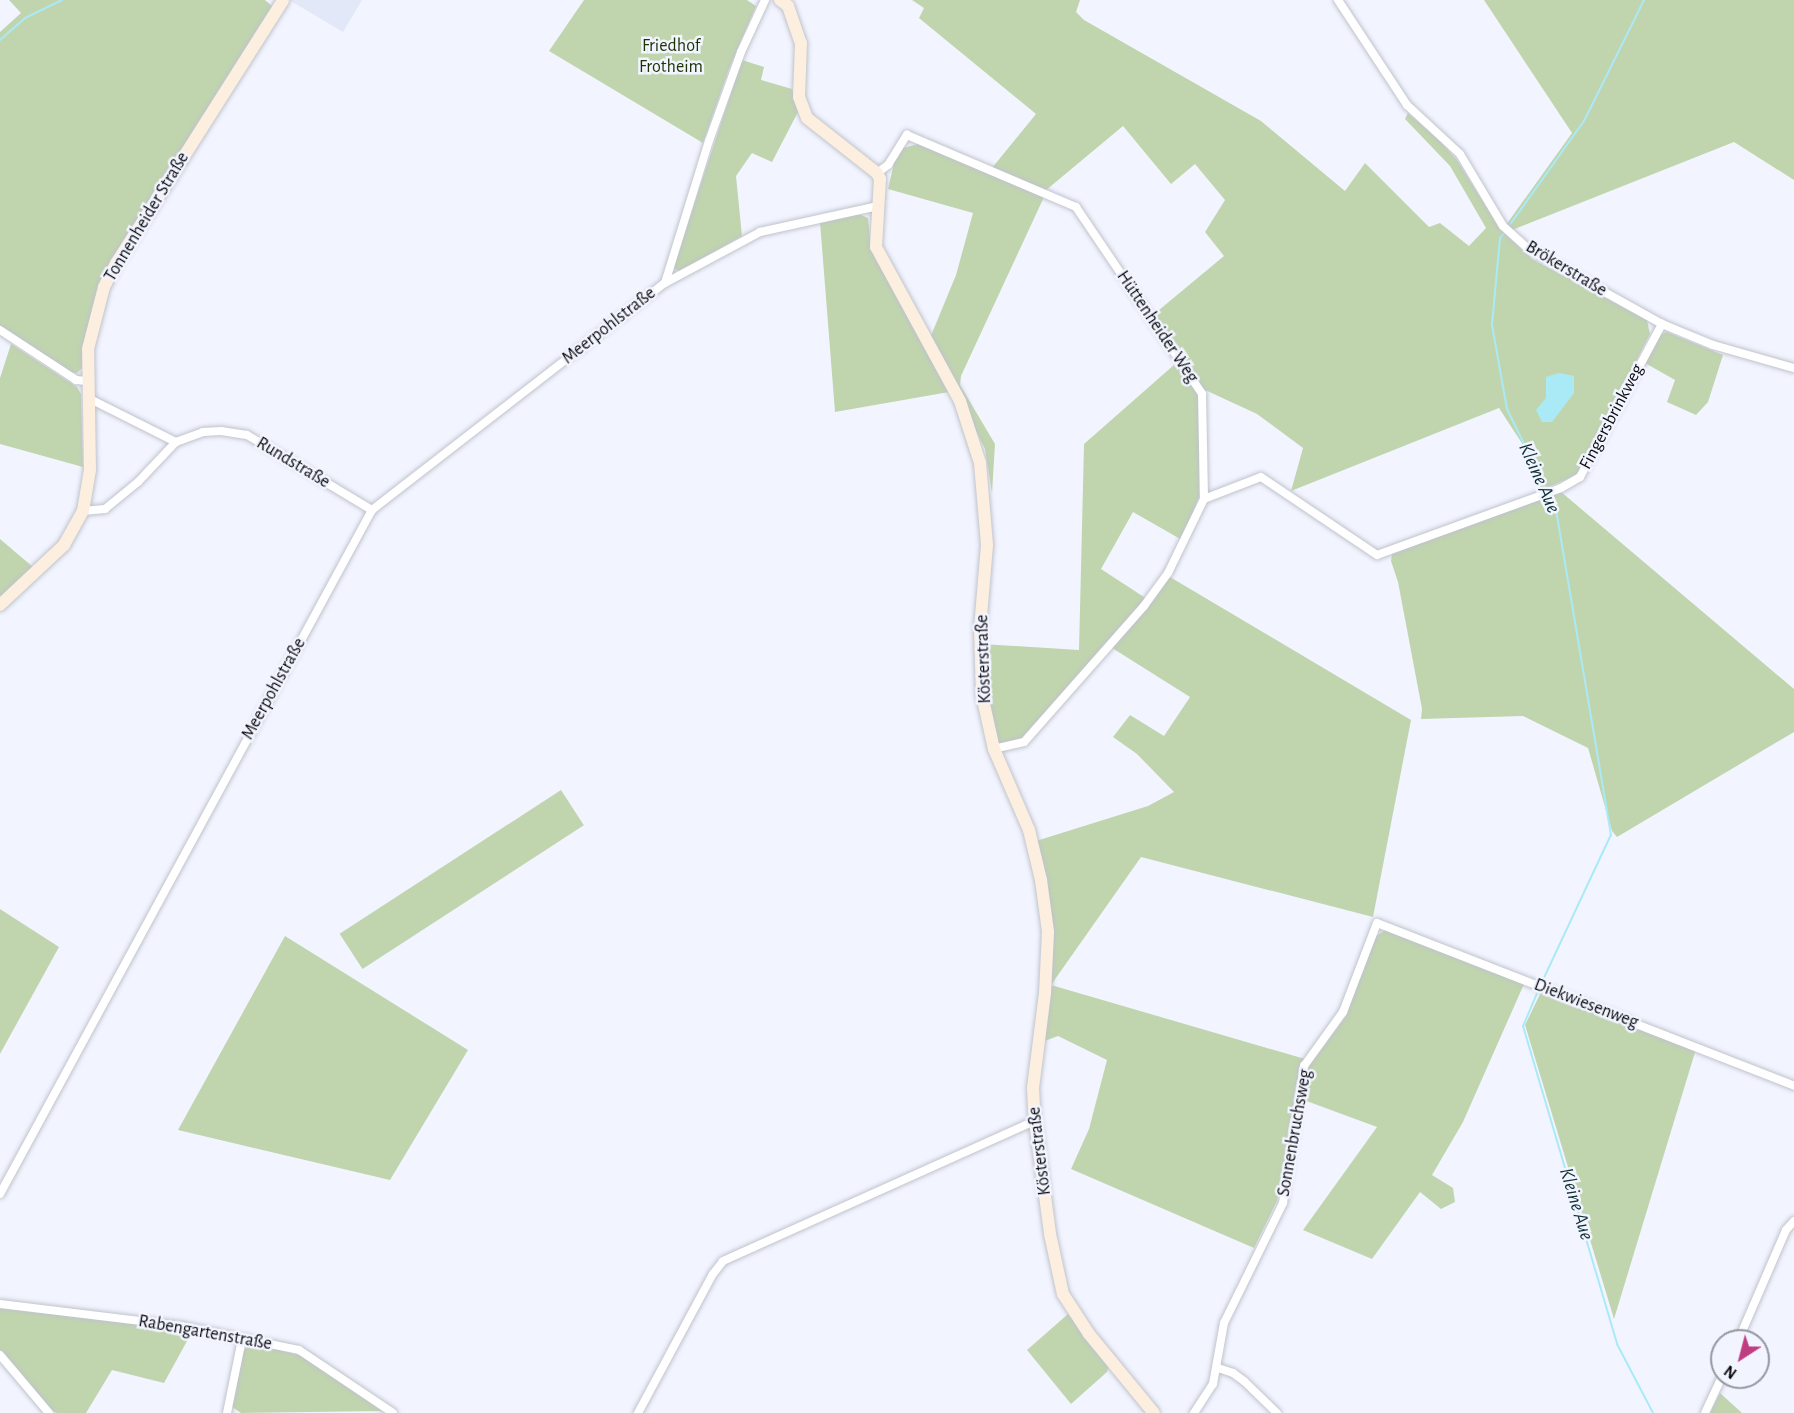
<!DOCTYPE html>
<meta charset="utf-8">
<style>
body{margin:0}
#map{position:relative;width:1794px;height:1413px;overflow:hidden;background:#f2f5ff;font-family:"Alegreya Sans",sans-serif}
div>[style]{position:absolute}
.built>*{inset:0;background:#e3e8f8}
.green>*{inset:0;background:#c0d5ae;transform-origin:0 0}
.water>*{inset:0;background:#aaeaf7}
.stream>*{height:2px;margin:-1px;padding:0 1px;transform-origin:1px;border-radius:1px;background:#aaeaf7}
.roads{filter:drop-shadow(0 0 2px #c0c3cc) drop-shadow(0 0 2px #c0c3cc)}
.street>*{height:8px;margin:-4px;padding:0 4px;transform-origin:4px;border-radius:4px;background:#fff}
.secondary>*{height:12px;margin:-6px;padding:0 6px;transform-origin:6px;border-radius:6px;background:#fdefe0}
span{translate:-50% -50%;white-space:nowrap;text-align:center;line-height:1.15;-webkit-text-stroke:5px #f2f5ff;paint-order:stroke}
.park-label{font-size:18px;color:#1d3201}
.street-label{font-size:18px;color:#0b0c0f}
.water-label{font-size:20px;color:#103036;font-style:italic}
.north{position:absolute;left:1710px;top:1329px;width:60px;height:60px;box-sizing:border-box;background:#f2f5ff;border:2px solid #96989f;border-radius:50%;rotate:216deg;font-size:16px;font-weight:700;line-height:24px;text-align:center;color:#0b0c0f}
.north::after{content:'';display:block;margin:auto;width:21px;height:27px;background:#c03d82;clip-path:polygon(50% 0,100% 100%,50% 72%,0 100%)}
</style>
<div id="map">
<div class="built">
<i style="clip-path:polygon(289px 0,362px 0,343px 32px)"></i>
</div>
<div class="green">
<i style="clip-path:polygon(9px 0,265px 0,272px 6px,112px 259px,94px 302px,84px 343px,84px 366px,77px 373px,68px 372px,0 326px,0 32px,21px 13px)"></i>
<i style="clip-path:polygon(584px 0,747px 0,756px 6px,729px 69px,703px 143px,549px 51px)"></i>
<i style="clip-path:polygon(912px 0,1080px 0,1076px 12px,1084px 20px,1261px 121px,1345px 191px,1365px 163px,1429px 227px,1440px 223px,1469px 246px,1486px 228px,1450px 166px,1405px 119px,1408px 113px,1440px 141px,1457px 160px,1500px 229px,1532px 259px,1647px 320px,1650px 334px,1577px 475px,1541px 490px,1525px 448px,1499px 408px,1291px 491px,1303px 448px,1257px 414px,1203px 389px,1153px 315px,1224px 256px,1205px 232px,1225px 200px,1195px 164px,1171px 184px,1123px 126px,1045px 191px,992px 168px,1036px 114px,919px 18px,924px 8px)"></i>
<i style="clip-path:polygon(1484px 0,1794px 0,1794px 180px,1734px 142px,1512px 230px,1506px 225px,1572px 133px)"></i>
<i style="clip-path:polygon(742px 60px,764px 67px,761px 80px,792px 89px,798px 112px,772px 162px,752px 153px,736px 176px,742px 236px,680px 271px,673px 268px)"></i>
<i style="clip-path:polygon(918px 144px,1044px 197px,961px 376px,960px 385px,995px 444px,992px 493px,985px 449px,930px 338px,956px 275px,973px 213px,888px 189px,894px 163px,903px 148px)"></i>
<i style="clip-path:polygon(859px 214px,868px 218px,871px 249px,949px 392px,835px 412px,820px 222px)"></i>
<i style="clip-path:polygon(1667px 332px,1723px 355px,1708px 402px,1696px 415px,1667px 402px,1675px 380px,1645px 363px,1659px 335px)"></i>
<i style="clip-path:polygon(11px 344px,77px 387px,81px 394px,83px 467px,0 444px,0 378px)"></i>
<i style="clip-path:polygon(1175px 364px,1199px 395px,1199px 497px,1182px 540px,1133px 512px,1101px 569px,1147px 599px,1023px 741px,996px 746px,983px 694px,982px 644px,1079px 650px,1084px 444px)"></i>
<i style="clip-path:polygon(1560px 491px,1794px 689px,1794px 732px,1617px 837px,1612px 831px,1588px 748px,1523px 716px,1421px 719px,1422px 709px,1398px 582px,1391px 561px,1392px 553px)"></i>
<i style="clip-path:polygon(0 539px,33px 567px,0 599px)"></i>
<i style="clip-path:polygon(1170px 577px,1411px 720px,1373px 917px,1141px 857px,1051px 985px,1305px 1059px,1277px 1201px,1254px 1248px,1071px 1169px,1089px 1129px,1107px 1060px,1058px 1036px,1042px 1042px,1051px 986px,1036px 841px,1148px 806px,1174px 792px,1137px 754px,1113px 737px,1130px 715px,1164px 736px,1190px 697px,1109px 646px)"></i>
<i style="left:561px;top:790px;width:42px;height:264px;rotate:57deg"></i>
<i style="clip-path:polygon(0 909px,59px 947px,0 1054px)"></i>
<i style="clip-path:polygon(1385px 930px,1524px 984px,1463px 1122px,1432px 1175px,1453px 1188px,1455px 1202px,1441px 1209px,1420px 1192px,1372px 1259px,1303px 1230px,1377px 1127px,1301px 1099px,1309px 1066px,1346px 1016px,1374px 938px)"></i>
<i style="clip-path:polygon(285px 936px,468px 1050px,390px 1180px,178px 1130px)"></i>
<i style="clip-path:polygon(1542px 990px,1696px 1049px,1614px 1319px,1525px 1025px)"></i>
<i style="clip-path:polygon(0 1305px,131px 1322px,192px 1332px,164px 1383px,112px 1370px,86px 1413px,57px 1413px,50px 1410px,0 1352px)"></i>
<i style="clip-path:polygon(1068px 1314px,1109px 1366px,1107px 1372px,1071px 1404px,1027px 1350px)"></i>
<i style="clip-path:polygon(248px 1345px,260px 1345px,302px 1356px,382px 1411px,241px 1413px,231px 1406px,243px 1352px)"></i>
<i style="clip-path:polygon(1720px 1393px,1742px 1413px,1710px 1413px)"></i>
</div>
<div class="water">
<i style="clip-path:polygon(1559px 373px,1574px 376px,1574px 393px,1552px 422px,1542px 422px,1536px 410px,1546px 398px,1546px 377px)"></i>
</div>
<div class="stream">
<i style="left:0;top:40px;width:33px;rotate:-41deg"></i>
<i style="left:25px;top:18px;width:41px;rotate:-25.9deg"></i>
<i style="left:1509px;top:226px;width:129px;rotate:-54.5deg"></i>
<i style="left:1584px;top:121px;width:135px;rotate:-63.6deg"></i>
<i style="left:1506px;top:231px;width:9px;rotate:131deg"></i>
<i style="left:1500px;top:238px;width:87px;rotate:95.3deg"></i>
<i style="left:1492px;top:325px;width:85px;rotate:79.9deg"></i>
<i style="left:1507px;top:409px;width:91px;rotate:64deg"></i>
<i style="left:1542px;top:982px;width:162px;rotate:-64.9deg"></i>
<i style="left:1611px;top:835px;width:331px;rotate:-99.6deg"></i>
<i style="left:1556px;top:509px;width:14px;rotate:-115deg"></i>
<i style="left:1538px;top:991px;width:38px;rotate:113deg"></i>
<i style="left:1523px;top:1026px;width:332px;rotate:73.5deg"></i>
<i style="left:1617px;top:1344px;width:78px;rotate:62.4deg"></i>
</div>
<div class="roads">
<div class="street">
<i style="left:1338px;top:0;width:126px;rotate:56.7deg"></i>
<i style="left:1407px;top:105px;width:72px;rotate:42.8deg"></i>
<i style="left:1460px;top:154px;width:84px;rotate:59.2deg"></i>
<i style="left:1503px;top:226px;width:38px;rotate:42deg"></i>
<i style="left:1531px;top:251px;width:150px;rotate:29.1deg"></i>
<i style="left:1662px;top:324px;width:55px;rotate:22.4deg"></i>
<i style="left:1713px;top:345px;width:84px;rotate:15.9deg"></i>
<i style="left:877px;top:173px;width:14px;rotate:-36deg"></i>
<i style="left:888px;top:165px;width:36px;rotate:-58deg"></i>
<i style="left:907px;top:135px;width:184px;rotate:23.1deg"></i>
<i style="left:1076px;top:207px;width:225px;rotate:56deg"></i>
<i style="left:1202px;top:394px;width:105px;rotate:88.9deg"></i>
<i style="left:1204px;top:499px;width:82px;rotate:115.9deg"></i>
<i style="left:1168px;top:573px;width:41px;rotate:126deg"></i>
<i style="left:1144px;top:606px;width:181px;rotate:131.4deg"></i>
<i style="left:1024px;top:742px;width:31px;rotate:167deg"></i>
<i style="left:665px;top:283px;width:149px;rotate:-72.8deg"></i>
<i style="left:709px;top:141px;width:95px;rotate:-70.2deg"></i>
<i style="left:741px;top:52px;width:57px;rotate:-65.2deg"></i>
<i style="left:0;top:330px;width:91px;rotate:33.3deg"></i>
<i style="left:76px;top:380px;width:11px;rotate:5deg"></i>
<i style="left:88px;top:401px;width:4px;rotate:-14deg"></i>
<i style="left:92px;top:400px;width:94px;rotate:26.6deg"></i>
<i style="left:176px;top:442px;width:29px;rotate:-20deg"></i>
<i style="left:203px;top:432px;width:18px;rotate:-3deg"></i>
<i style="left:221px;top:431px;width:26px;rotate:9deg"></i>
<i style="left:247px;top:435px;width:146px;rotate:31deg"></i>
<i style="left:1204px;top:499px;width:61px;rotate:-21.1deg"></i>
<i style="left:1261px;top:477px;width:140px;rotate:33.9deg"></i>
<i style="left:1377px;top:555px;width:196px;rotate:-20deg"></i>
<i style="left:1561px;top:488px;width:22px;rotate:-30deg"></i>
<i style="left:1580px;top:477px;width:174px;rotate:-61.8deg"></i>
<i style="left:83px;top:511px;width:22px;rotate:-5deg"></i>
<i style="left:105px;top:509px;width:43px;rotate:-39.3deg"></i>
<i style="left:138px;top:482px;width:55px;rotate:-46.5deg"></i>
<i style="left:0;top:1194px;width:779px;rotate:-61.46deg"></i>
<i style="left:372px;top:510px;width:371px;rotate:-37.8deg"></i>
<i style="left:665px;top:283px;width:108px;rotate:-28.2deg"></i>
<i style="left:760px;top:232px;width:121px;rotate:-12.4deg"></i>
<i style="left:0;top:1304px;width:182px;rotate:6.9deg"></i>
<i style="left:181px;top:1326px;width:120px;rotate:11.5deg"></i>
<i style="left:299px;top:1350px;width:113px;rotate:33.8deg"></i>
<i style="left:1738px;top:1341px;width:121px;rotate:-66.6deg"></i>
<i style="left:1786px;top:1230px;width:12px;rotate:-48deg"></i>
<i style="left:0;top:1355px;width:76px;rotate:49.8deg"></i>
<i style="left:1218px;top:1368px;width:16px;rotate:18deg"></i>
<i style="left:1233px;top:1373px;width:14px;rotate:36deg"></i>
<i style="left:1244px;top:1381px;width:46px;rotate:44.1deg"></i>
<i style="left:227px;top:1413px;width:76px;rotate:-78.5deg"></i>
<i style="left:638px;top:1413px;width:158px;rotate:-61.7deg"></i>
<i style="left:713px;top:1274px;width:16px;rotate:-52deg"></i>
<i style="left:723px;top:1261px;width:342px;rotate:-24.2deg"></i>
<i style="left:1194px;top:1413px;width:35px;rotate:-57deg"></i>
<i style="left:1213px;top:1384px;width:62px;rotate:-79.8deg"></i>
<i style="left:1224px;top:1323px;width:134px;rotate:-63.8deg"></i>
<i style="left:1283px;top:1203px;width:139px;rotate:-81.3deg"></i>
<i style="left:1304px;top:1066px;width:67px;rotate:-54.2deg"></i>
<i style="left:1343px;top:1012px;width:95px;rotate:-69.1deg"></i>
<i style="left:1377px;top:923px;width:448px;rotate:21.3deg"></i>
<i style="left:1705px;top:1413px;width:40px;rotate:-65deg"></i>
</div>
<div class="secondary">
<i style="left:780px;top:0;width:10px;rotate:37deg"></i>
<i style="left:788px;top:6px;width:39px;rotate:71deg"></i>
<i style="left:801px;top:43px;width:54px;rotate:92.1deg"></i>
<i style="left:799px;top:97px;width:22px;rotate:69deg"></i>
<i style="left:807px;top:118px;width:89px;rotate:38.2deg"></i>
<i style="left:877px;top:173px;width:7px;rotate:63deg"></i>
<i style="left:880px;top:179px;width:68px;rotate:93.4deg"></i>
<i style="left:876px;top:247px;width:175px;rotate:61.4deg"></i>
<i style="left:960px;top:401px;width:65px;rotate:72.1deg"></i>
<i style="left:980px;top:463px;width:82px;rotate:85.1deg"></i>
<i style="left:987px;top:545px;width:84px;rotate:94.8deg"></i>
<i style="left:980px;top:629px;width:66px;rotate:88.3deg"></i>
<i style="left:982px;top:695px;width:55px;rotate:77.5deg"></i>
<i style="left:994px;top:749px;width:88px;rotate:66.6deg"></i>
<i style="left:1029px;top:830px;width:51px;rotate:76.5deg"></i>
<i style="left:1041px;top:880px;width:52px;rotate:82.3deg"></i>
<i style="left:1048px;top:932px;width:61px;rotate:92.8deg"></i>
<i style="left:1045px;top:993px;width:96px;rotate:97.2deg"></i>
<i style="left:1033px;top:1088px;width:33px;rotate:87deg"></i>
<i style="left:1035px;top:1121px;width:114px;rotate:82.4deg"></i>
<i style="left:1050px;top:1234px;width:61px;rotate:77.8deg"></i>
<i style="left:1063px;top:1294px;width:48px;rotate:57deg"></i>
<i style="left:1089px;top:1334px;width:102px;rotate:50.6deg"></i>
<i style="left:0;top:605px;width:88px;rotate:-43.2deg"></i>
<i style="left:64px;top:545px;width:39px;rotate:-61deg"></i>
<i style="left:83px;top:511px;width:42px;rotate:-80.3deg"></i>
<i style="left:90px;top:470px;width:121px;rotate:-90.9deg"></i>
<i style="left:88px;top:349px;width:64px;rotate:-75.5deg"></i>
<i style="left:104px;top:287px;width:28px;rotate:-63deg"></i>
<i style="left:117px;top:262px;width:310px;rotate:-57.6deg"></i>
</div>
</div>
<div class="park-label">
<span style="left:671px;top:57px">Friedhof<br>Frotheim</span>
</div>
<div class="street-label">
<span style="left:147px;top:217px;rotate:-59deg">Tonnenheider Straße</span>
<span style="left:1566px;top:269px;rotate:31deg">Brökerstraße</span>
<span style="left:609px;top:326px;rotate:-38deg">Meerpohlstraße</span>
<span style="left:1157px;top:327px;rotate:56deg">Hüttenheider Weg</span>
<span style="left:1612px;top:417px;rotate:-62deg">Fingersbrinkweg</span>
<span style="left:293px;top:463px;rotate:31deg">Rundstraße</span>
<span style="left:984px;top:659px;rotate:-92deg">Kösterstraße</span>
<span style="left:274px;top:689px;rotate:-61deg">Meerpohlstraße</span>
<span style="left:1586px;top:1004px;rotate:21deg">Diekwiesenweg</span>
<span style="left:1295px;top:1133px;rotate:-80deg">Sonnenbruchsweg</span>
<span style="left:1040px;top:1151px;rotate:-97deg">Kösterstraße</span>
<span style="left:205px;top:1333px;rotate:10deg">Rabengartenstraße</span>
</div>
<div class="water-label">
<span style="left:1539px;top:478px;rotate:66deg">Kleine Aue</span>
<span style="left:1576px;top:1204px;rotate:73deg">Kleine Aue</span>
</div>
<div class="north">N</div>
</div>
